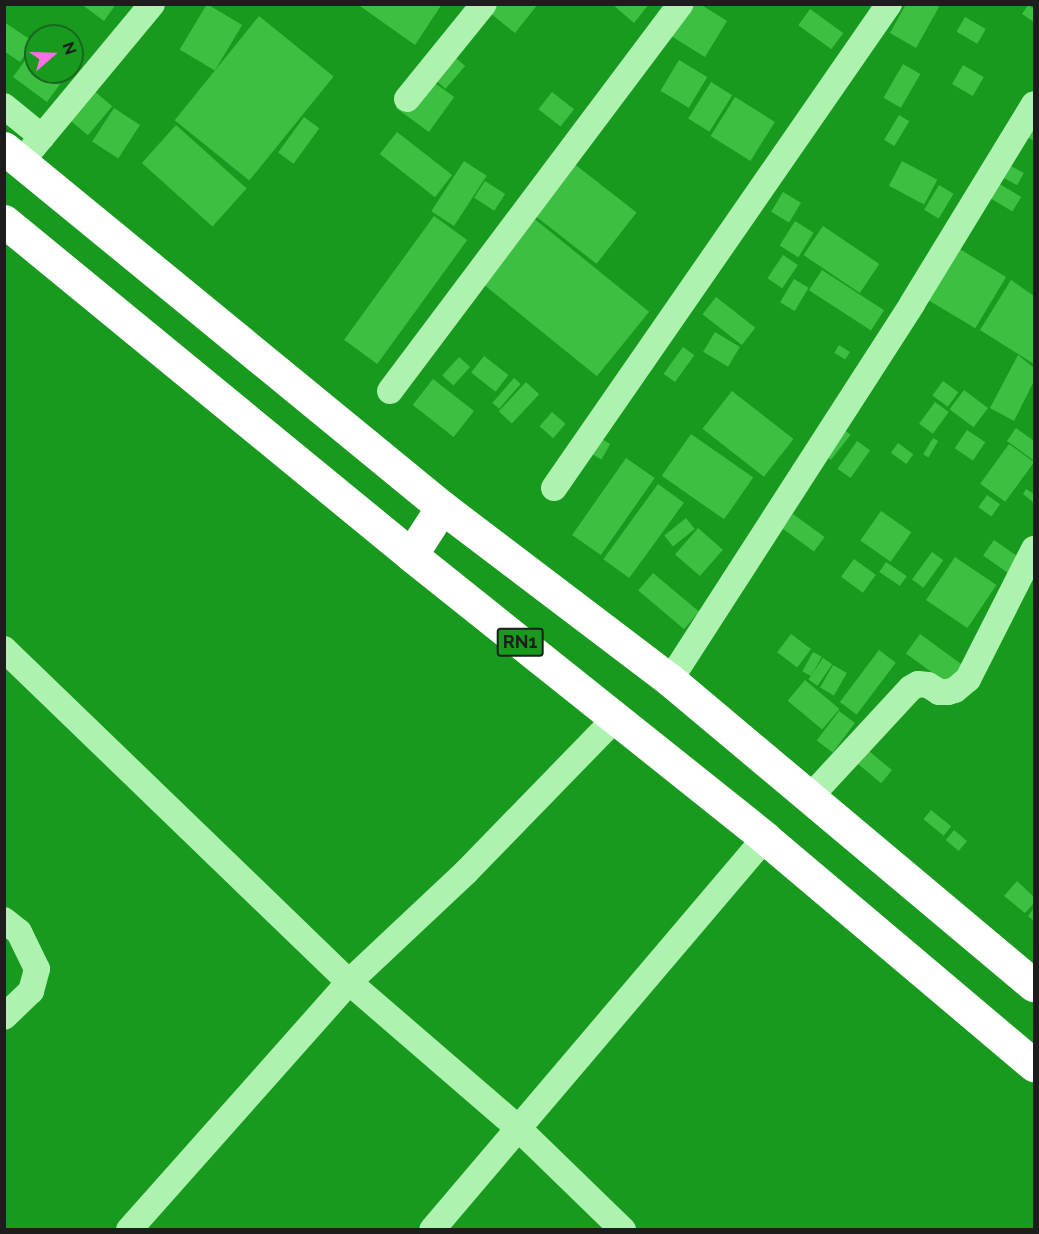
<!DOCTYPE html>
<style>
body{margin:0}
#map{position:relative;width:1039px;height:1234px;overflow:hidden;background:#189a1e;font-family:Raleway,sans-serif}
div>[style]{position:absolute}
.building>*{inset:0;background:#3dbf41;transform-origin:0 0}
.street>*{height:26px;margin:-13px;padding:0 13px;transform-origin:13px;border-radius:13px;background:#aef2b0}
.highway>*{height:33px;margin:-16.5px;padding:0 16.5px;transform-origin:16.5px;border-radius:16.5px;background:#fff}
span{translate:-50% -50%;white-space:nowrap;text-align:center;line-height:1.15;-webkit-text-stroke:6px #189a1e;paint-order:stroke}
.shield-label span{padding:2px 4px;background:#189a1e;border:2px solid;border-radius:4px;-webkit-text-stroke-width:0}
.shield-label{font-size:18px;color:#1d1d1d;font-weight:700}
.frame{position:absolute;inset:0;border:6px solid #1d1d1d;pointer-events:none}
.north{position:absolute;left:24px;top:24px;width:60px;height:60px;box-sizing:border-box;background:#189a1e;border:2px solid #1a681e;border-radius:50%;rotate:70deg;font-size:16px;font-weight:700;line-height:24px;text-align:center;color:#1d1d1d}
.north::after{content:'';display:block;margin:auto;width:21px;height:27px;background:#ff6ee3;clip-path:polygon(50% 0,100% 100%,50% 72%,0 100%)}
</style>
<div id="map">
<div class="building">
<i style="clip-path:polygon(81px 4px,116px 4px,104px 21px)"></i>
<i style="left:207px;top:4px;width:41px;height:53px;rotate:31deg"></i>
<i style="clip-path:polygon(357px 4px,442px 4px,415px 45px)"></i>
<i style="clip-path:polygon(489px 4px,538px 4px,515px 33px,485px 9px)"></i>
<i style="clip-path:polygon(612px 4px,649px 4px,634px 23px)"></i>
<i style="clip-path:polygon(684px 4px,700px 4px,727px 21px,705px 57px,666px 33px)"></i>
<i style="clip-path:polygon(906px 4px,934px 4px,939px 7px,916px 48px,890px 33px)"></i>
<i style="clip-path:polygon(1028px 5px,1034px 9px,1034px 22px,1022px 14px)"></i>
<i style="left:810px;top:9px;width:41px;height:20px;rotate:36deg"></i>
<i style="left:259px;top:16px;width:96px;height:134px;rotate:39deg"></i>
<i style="left:965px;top:17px;width:24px;height:17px;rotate:30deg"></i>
<i style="clip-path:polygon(4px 22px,34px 42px,20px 62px,4px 51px)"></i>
<i style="left:441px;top:45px;width:32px;height:30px;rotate:41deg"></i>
<i style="clip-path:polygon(29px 55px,36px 60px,36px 72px,51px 72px,63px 80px,47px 102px,13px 77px)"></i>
<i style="left:679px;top:60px;width:33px;height:36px;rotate:31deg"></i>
<i style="left:903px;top:64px;width:20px;height:39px;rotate:30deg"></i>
<i style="left:963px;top:65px;width:24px;height:22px;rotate:30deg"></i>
<i style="left:421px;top:73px;width:41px;height:43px;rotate:36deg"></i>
<i style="left:711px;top:82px;width:25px;height:43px;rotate:32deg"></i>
<i style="left:87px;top:85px;width:33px;height:38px;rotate:40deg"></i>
<i style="left:552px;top:92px;width:28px;height:22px;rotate:38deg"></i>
<i style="left:735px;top:97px;width:47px;height:46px;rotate:32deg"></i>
<i style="left:114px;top:108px;width:31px;height:40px;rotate:33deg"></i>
<i style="left:899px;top:115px;width:12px;height:29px;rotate:31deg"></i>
<i style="left:304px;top:117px;width:19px;height:44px;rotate:36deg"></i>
<i style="clip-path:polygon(1034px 118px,1034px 141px,1020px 133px)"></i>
<i style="left:176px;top:125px;width:95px;height:51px;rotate:42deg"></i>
<i style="left:397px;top:132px;width:70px;height:28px;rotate:38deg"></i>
<i style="left:568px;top:159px;width:87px;height:65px;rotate:38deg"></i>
<i style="left:464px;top:161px;width:27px;height:60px;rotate:33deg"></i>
<i style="left:902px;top:161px;width:40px;height:28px;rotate:28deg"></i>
<i style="left:1007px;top:164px;width:19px;height:14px;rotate:28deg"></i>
<i style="left:485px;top:181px;width:24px;height:20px;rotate:33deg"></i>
<i style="left:998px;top:183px;width:27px;height:17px;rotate:31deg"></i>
<i style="left:939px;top:185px;width:17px;height:29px;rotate:31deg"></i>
<i style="left:783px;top:192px;width:21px;height:23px;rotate:31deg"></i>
<i style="left:434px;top:216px;width:41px;height:153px;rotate:36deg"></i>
<i style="left:531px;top:216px;width:152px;height:83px;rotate:39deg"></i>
<i style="left:795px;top:221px;width:22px;height:29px;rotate:32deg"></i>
<i style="left:823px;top:226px;width:68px;height:35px;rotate:34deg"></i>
<i style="left:953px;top:245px;width:62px;height:60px;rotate:31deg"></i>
<i style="left:783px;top:255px;width:18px;height:28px;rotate:34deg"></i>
<i style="left:822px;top:270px;width:74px;height:24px;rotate:33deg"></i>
<i style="left:794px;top:279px;width:17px;height:27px;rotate:31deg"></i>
<i style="clip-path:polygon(1011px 280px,1034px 296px,1034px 364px,980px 330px)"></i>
<i style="left:716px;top:297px;width:50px;height:22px;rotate:38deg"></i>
<i style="left:715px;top:332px;width:29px;height:23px;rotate:31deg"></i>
<i style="left:839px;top:345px;width:13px;height:9px;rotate:32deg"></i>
<i style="left:683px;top:347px;width:14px;height:33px;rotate:36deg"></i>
<i style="clip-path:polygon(1018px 355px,1034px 368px,1034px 381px,1014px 421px,990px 408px)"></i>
<i style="left:484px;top:356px;width:31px;height:21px;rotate:38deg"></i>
<i style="left:459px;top:357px;width:15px;height:25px;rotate:42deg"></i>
<i style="left:514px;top:378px;width:9px;height:33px;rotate:41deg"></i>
<i style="left:433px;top:379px;width:52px;height:33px;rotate:38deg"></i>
<i style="left:943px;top:381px;width:19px;height:18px;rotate:36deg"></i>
<i style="left:526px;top:382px;width:18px;height:40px;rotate:43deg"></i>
<i style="left:964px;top:390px;width:30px;height:24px;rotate:37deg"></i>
<i style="left:732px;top:391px;width:78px;height:48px;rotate:38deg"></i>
<i style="left:935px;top:402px;width:17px;height:27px;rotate:36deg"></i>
<i style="left:552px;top:412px;width:18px;height:19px;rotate:41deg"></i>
<i style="left:838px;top:425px;width:16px;height:32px;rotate:38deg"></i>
<i style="clip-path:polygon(1016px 428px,1034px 441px,1033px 460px,1007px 441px)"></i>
<i style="left:967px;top:430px;width:22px;height:22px;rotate:34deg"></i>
<i style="left:593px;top:434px;width:20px;height:18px;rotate:30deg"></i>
<i style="left:691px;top:434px;width:76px;height:51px;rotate:35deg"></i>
<i style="left:933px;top:438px;width:6px;height:19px;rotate:31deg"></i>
<i style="left:857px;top:441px;width:16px;height:34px;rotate:35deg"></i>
<i style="left:898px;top:443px;width:19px;height:12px;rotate:36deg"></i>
<i style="left:1009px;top:444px;width:31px;height:49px;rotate:36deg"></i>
<i style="left:626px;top:458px;width:35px;height:94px;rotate:35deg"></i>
<i style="left:658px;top:484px;width:32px;height:93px;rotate:36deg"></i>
<i style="clip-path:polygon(1026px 489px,1034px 494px,1034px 503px,1023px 494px)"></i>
<i style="left:987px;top:495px;width:16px;height:15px;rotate:35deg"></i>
<i style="left:881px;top:511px;width:37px;height:36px;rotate:35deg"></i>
<i style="left:793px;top:514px;width:39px;height:18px;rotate:36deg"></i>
<i style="left:686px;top:518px;width:14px;height:28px;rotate:51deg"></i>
<i style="left:698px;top:528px;width:33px;height:35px;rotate:41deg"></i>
<i style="left:994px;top:540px;width:35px;height:19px;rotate:35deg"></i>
<i style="left:932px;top:552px;width:14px;height:34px;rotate:36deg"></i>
<i style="left:955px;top:557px;width:50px;height:52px;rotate:34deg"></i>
<i style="left:854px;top:559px;width:27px;height:22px;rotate:36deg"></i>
<i style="left:886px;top:562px;width:25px;height:12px;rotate:34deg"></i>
<i style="left:653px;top:573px;width:60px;height:23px;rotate:40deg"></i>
<i style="left:791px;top:634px;width:25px;height:23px;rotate:37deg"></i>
<i style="left:920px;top:634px;width:56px;height:24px;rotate:36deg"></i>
<i style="left:879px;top:650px;width:21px;height:65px;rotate:37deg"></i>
<i style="left:813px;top:652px;width:10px;height:22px;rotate:29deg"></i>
<i style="left:823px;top:658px;width:11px;height:26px;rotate:34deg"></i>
<i style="left:833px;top:665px;width:16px;height:26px;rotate:30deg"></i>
<i style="left:805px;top:680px;width:45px;height:27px;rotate:40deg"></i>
<i style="left:839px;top:711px;width:20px;height:37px;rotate:37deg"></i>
<i style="left:869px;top:751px;width:30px;height:17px;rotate:40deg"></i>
<i style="left:931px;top:810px;width:26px;height:12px;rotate:39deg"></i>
<i style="left:954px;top:830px;width:17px;height:13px;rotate:40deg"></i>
<i style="clip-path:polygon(1017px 881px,1034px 897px,1034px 903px,1025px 913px,1004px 896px)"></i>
<i style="clip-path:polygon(1034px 908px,1034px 921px,1028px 916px)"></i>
</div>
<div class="street">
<i style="left:407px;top:99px;width:122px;rotate:-51deg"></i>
<i style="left:4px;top:106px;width:49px;rotate:39.2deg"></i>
<i style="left:21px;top:162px;width:205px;rotate:-50.3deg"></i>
<i style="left:390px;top:391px;width:484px;rotate:-53.1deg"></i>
<i style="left:554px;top:488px;width:589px;rotate:-55.31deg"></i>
<i style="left:4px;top:649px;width:479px;rotate:44deg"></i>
<i style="left:349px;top:982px;width:222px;rotate:40.8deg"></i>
<i style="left:517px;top:1127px;width:148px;rotate:44.2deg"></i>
<i style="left:670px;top:680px;width:447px;rotate:-57.2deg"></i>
<i style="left:912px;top:304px;width:234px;rotate:-58.6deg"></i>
<i style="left:809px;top:798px;width:150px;rotate:-47.2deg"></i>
<i style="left:911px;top:688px;width:8px;rotate:-30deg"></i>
<i style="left:918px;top:684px;width:10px;rotate:6deg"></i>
<i style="left:928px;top:685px;width:13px;rotate:32deg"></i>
<i style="left:939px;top:692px;width:9px"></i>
<i style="left:948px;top:692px;width:7px;rotate:-16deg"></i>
<i style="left:955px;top:690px;width:17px;rotate:-40deg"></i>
<i style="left:968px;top:679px;width:146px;rotate:-63.1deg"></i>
<i style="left:4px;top:920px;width:19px;rotate:39deg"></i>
<i style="left:19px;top:932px;width:41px;rotate:64.1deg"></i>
<i style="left:37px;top:969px;width:23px;rotate:105deg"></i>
<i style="left:31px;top:991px;width:37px;rotate:136deg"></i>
<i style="left:129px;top:1230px;width:332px;rotate:-48.4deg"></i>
<i style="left:349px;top:982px;width:161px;rotate:-43.2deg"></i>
<i style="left:466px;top:872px;width:214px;rotate:-45.8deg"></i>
<i style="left:432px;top:1230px;width:514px;rotate:-49.65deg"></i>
</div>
<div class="highway">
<i style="left:4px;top:148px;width:566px;rotate:39.34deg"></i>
<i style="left:442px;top:507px;width:286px;rotate:37.2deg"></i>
<i style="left:670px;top:680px;width:475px;rotate:40deg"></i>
<i style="left:4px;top:221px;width:527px;rotate:39.37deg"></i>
<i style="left:411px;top:555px;width:453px;rotate:38.6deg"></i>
<i style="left:765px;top:838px;width:352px;rotate:40.2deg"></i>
<i style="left:411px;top:555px;width:57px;rotate:-57.1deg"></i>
</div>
<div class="shield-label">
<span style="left:520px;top:642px">RN1</span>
</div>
<div class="frame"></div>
<div class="north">N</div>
</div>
